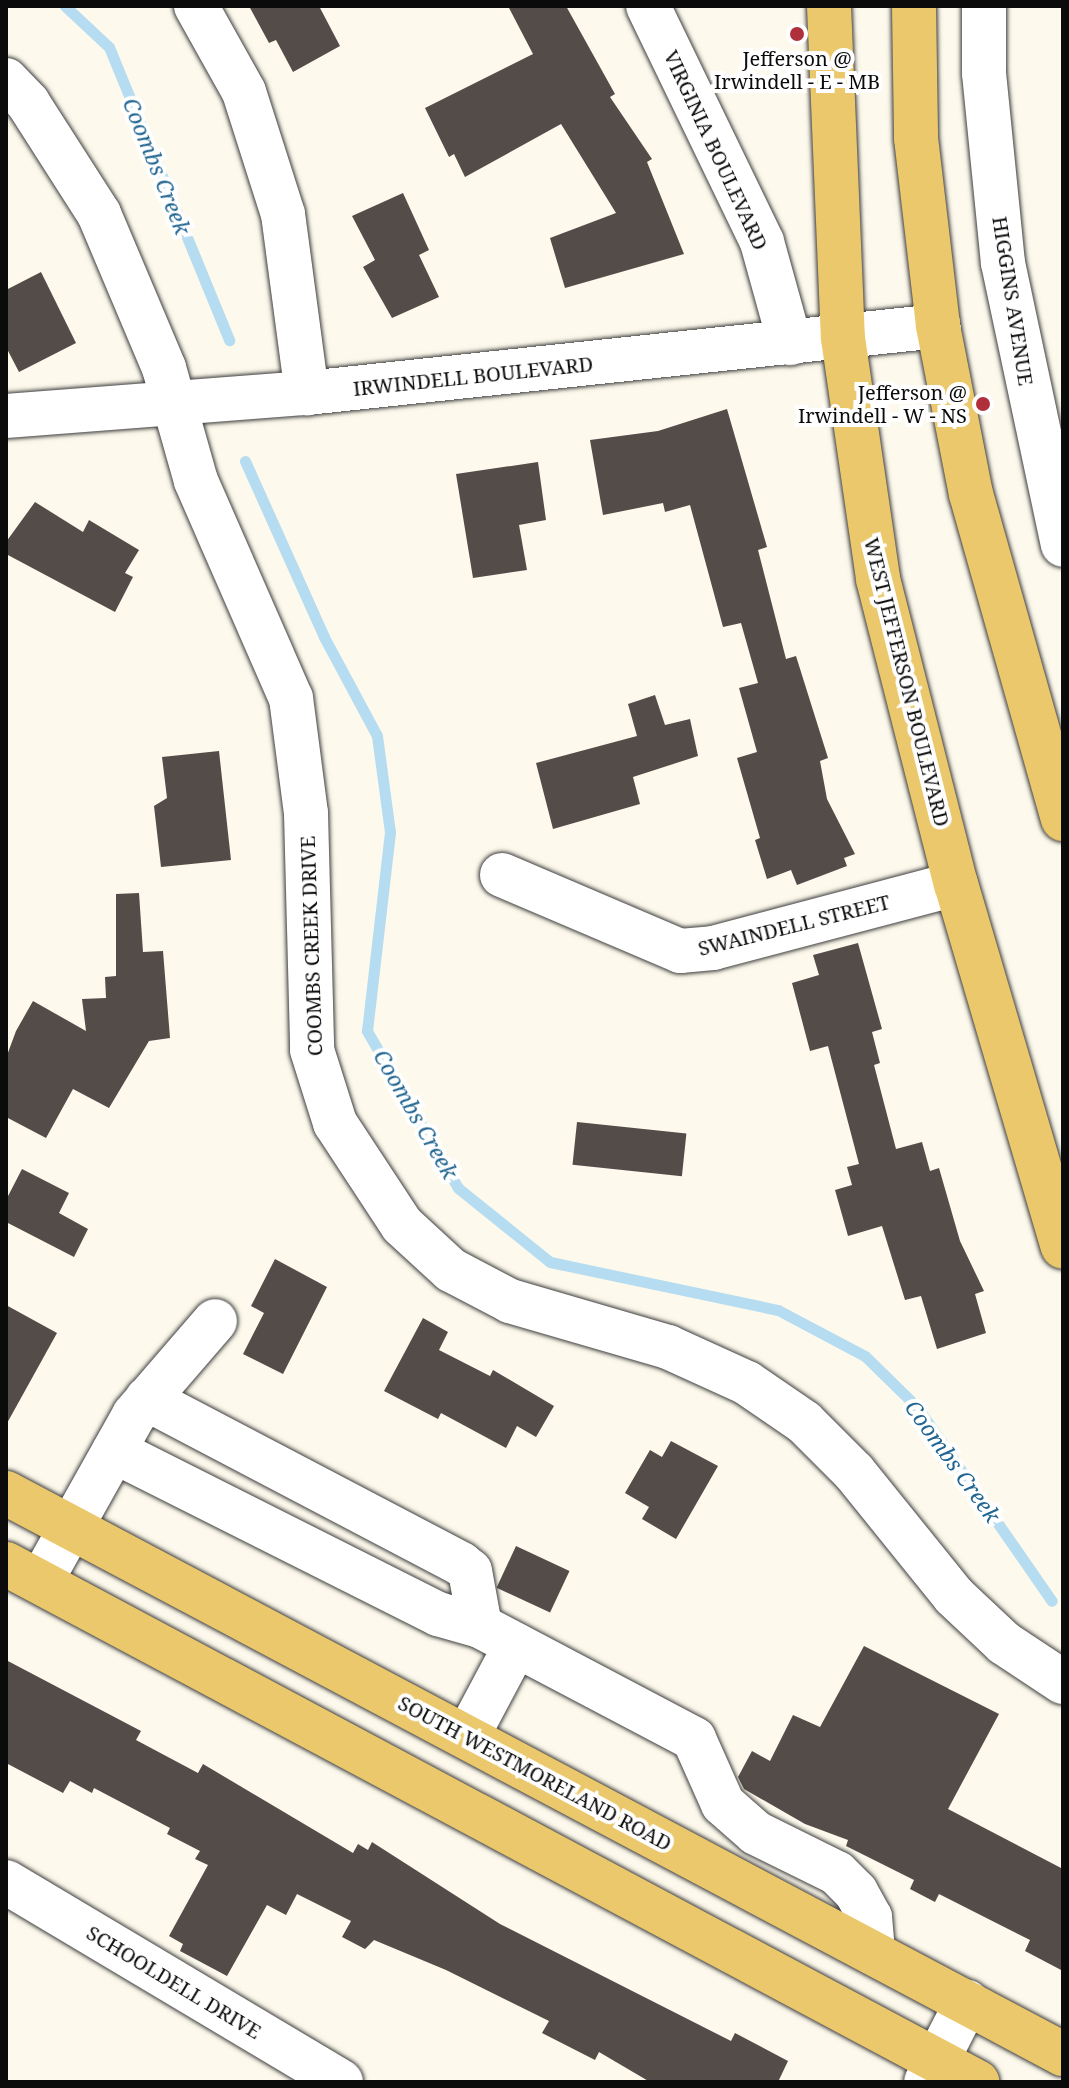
<!DOCTYPE html>
<style>
body{margin:0}
#map{position:relative;width:1069px;height:2088px;overflow:hidden;background:#fdf9ec;font-family:"Noto Serif",serif}
div>[style]{position:absolute}
.stream>*{height:11px;margin:-5.5px;padding:0 5.5px;transform-origin:5.5px;border-radius:5.5px;background:#b5dcf0}
.building>*{inset:0;background:#534c49;transform-origin:0 0}
.roads{filter:drop-shadow(0 0 2px #3e3e3e) drop-shadow(0 0 2px #3e3e3e)}
.minor>*{height:44px;margin:-22px;padding:0 22px;transform-origin:22px;border-radius:22px;background:#fff}
.major>*{height:44px;margin:-22px;padding:0 22px;transform-origin:22px;border-radius:22px;background:#ecc86d}
.dots>*{width:22px;height:22px;translate:-50% -50%;box-sizing:border-box;border:4px solid #fff;border-radius:50%}
span{translate:-50% -50%;white-space:nowrap;text-align:center;line-height:1.15;-webkit-text-stroke:8px #fff;paint-order:stroke}
.poi-label{font-size:20px;color:#0b0b0b}
.right{translate:-100% -50%;text-align:right}
.street-label{font-size:20px;color:#0b0b0b}
.water-label{font-size:22px;color:#216591;font-style:italic}
.frame{position:absolute;inset:0;border:8px solid #0b0b0b;pointer-events:none}
</style>
<div id="map">
<div class="stream">
<i style="left:65px;top:6px;width:60px;rotate:43deg"></i>
<i style="left:109px;top:47px;width:317px;rotate:67.7deg"></i>
<i style="left:245px;top:461px;width:193px;rotate:65.8deg"></i>
<i style="left:324px;top:637px;width:112px;rotate:61.8deg"></i>
<i style="left:377px;top:736px;width:97px;rotate:82.3deg"></i>
<i style="left:390px;top:832px;width:200px;rotate:96.6deg"></i>
<i style="left:367px;top:1031px;width:181px;rotate:59.9deg"></i>
<i style="left:458px;top:1188px;width:118px;rotate:38.8deg"></i>
<i style="left:550px;top:1262px;width:233px;rotate:11.9deg"></i>
<i style="left:778px;top:1310px;width:98px;rotate:27.9deg"></i>
<i style="left:865px;top:1356px;width:73px;rotate:44.4deg"></i>
<i style="left:917px;top:1407px;width:236px;rotate:55.2deg"></i>
</div>
<div class="building">
<i style="clip-path:polygon(249px 6px,319px 6px,340px 46px,293px 72px,276px 40px,269px 43px)"></i>
<i style="clip-path:polygon(508px 6px,566px 6px,615px 94px,610px 97px,652px 159px,647px 162px,684px 254px,565px 288px,550px 238px,616px 213px,561px 124px,465px 177px,454px 154px,449px 157px,425px 108px,533px 54px)"></i>
<i style="clip-path:polygon(403px 193px,429px 250px,419px 255px,439px 297px,392px 318px,363px 267px,375px 260px,352px 216px)"></i>
<i style="clip-path:polygon(41px 272px,76px 343px,19px 372px,6px 347px,6px 290px)"></i>
<i style="clip-path:polygon(727px 409px,767px 547px,758px 550px,786px 659px,796px 656px,828px 758px,820px 761px,827px 799px,855px 854px,844px 858px,847px 866px,797px 885px,791px 870px,767px 879px,755px 840px,760px 838px,737px 758px,757px 752px,739px 688px,758px 683px,741px 623px,723px 627px,690px 505px,665px 512px,663px 503px,603px 515px,590px 440px,658px 431px)"></i>
<i style="clip-path:polygon(538px 462px,546px 520px,519px 525px,527px 570px,473px 578px,456px 474px)"></i>
<i style="clip-path:polygon(35px 502px,83px 532px,89px 520px,139px 550px,125px 573px,133px 577px,115px 612px,6px 554px,6px 542px)"></i>
<i style="clip-path:polygon(655px 695px,665px 725px,690px 719px,698px 756px,633px 777px,640px 804px,553px 829px,536px 763px,637px 736px,628px 704px)"></i>
<i style="clip-path:polygon(219px 751px,231px 860px,161px 867px,154px 806px,167px 798px,162px 757px)"></i>
<i style="clip-path:polygon(139px 893px,143px 952px,163px 951px,170px 1038px,149px 1041px,109px 1108px,73px 1089px,46px 1138px,6px 1117px,6px 1058px,16px 1031px,33px 1001px,86px 1031px,82px 999px,106px 998px,105px 977px,116px 976px,116px 894px)"></i>
<i style="clip-path:polygon(858px 943px,882px 1029px,872px 1032px,880px 1063px,874px 1065px,896px 1149px,922px 1142px,930px 1171px,939px 1168px,960px 1241px,984px 1291px,975px 1294px,986px 1333px,937px 1349px,921px 1296px,905px 1300px,882px 1226px,848px 1236px,835px 1190px,852px 1185px,847px 1167px,859px 1164px,828px 1046px,810px 1051px,792px 983px,819px 975px,813px 955px)"></i>
<i style="left:577px;top:1122px;width:110px;height:43px;rotate:6deg"></i>
<i style="clip-path:polygon(22px 1169px,69px 1193px,59px 1213px,88px 1229px,74px 1257px,6px 1222px,6px 1200px)"></i>
<i style="clip-path:polygon(275px 1259px,327px 1287px,283px 1374px,243px 1354px,264px 1313px,251px 1306px)"></i>
<i style="clip-path:polygon(6px 1305px,57px 1333px,6px 1425px)"></i>
<i style="clip-path:polygon(423px 1318px,448px 1332px,439px 1350px,490px 1376px,493px 1370px,554px 1406px,536px 1437px,517px 1426px,506px 1448px,441px 1413px,438px 1419px,384px 1391px)"></i>
<i style="clip-path:polygon(671px 1441px,718px 1466px,676px 1539px,642px 1519px,649px 1507px,625px 1493px,650px 1450px,662px 1457px)"></i>
<i style="left:516px;top:1546px;width:59px;height:46px;rotate:25deg"></i>
<i style="clip-path:polygon(864px 1646px,999px 1714px,948px 1809px,1063px 1869px,1063px 1971px,1025px 1951px,1030px 1940px,939px 1894px,935px 1902px,910px 1889px,914px 1880px,846px 1846px,848px 1840px,805px 1824px,744px 1789px,738px 1777px,752px 1751px,770px 1761px,793px 1715px,820px 1727px)"></i>
<i style="clip-path:polygon(6px 1660px,141px 1731px,136px 1740px,198px 1773px,203px 1764px,353px 1853px,358px 1844px,368px 1850px,372px 1842px,500px 1924px,731px 2041px,735px 2033px,788px 2061px,778px 2082px,650px 2082px,599px 2052px,595px 2060px,542px 2033px,549px 2021px,446px 1970px,374px 1940px,365px 1949px,342px 1937px,351px 1921px,297px 1894px,286px 1915px,267px 1905px,227px 1976px,180px 1951px,183px 1944px,169px 1936px,208px 1865px,195px 1859px,200px 1851px,167px 1834px,170px 1828px,94px 1788px,92px 1793px,70px 1781px,63px 1793px,6px 1763px)"></i>
</div>
<div class="roads">
<div class="minor">
<i style="left:196px;top:6px;width:98px;rotate:60.8deg"></i>
<i style="left:244px;top:92px;width:128px;rotate:72.3deg"></i>
<i style="left:283px;top:214px;width:181px;rotate:82.4deg"></i>
<i style="left:648px;top:6px;width:262px;rotate:64.2deg"></i>
<i style="left:762px;top:242px;width:105px;rotate:74.5deg"></i>
<i style="left:984px;top:6px;width:67px;rotate:90deg"></i>
<i style="left:984px;top:73px;width:191px;rotate:84.3deg"></i>
<i style="left:1003px;top:263px;width:288px;rotate:78deg"></i>
<i style="left:6px;top:80px;width:32px;rotate:46deg"></i>
<i style="left:28px;top:103px;width:132px;rotate:57.4deg"></i>
<i style="left:99px;top:214px;width:167px;rotate:67.1deg"></i>
<i style="left:164px;top:368px;width:117px;rotate:74.2deg"></i>
<i style="left:196px;top:481px;width:237px;rotate:66.4deg"></i>
<i style="left:291px;top:698px;width:116px;rotate:82.6deg"></i>
<i style="left:306px;top:813px;width:237px;rotate:88.5deg"></i>
<i style="left:312px;top:1050px;width:77px;rotate:72.5deg"></i>
<i style="left:335px;top:1123px;width:122px;rotate:56.7deg"></i>
<i style="left:402px;top:1225px;width:67px;rotate:42.6deg"></i>
<i style="left:451px;top:1270px;width:67px;rotate:27.7deg"></i>
<i style="left:510px;top:1301px;width:165px;rotate:16.2deg"></i>
<i style="left:668px;top:1347px;width:87px;rotate:24.5deg"></i>
<i style="left:747px;top:1383px;width:69px;rotate:34.4deg"></i>
<i style="left:804px;top:1422px;width:71px;rotate:45deg"></i>
<i style="left:854px;top:1472px;width:159px;rotate:51.1deg"></i>
<i style="left:954px;top:1596px;width:69px;rotate:43.2deg"></i>
<i style="left:1004px;top:1643px;width:71px;rotate:33.5deg"></i>
<i style="left:6px;top:416px;width:302px;rotate:-4.4deg"></i>
<i style="left:307px;top:393px;width:635px;rotate:-6.06deg"></i>
<i style="left:502px;top:875px;width:194px;rotate:23.1deg"></i>
<i style="left:680px;top:951px;width:33px;rotate:-5deg"></i>
<i style="left:713px;top:948px;width:251px;rotate:-14.8deg"></i>
<i style="left:147px;top:1399px;width:355px;rotate:27.7deg"></i>
<i style="left:461px;top:1564px;width:11px;rotate:38deg"></i>
<i style="left:470px;top:1571px;width:56px;rotate:79.7deg"></i>
<i style="left:480px;top:1626px;width:242px;rotate:27.8deg"></i>
<i style="left:694px;top:1739px;width:71px;rotate:66deg"></i>
<i style="left:723px;top:1804px;width:44px;rotate:41.3deg"></i>
<i style="left:756px;top:1833px;width:90px;rotate:26.3deg"></i>
<i style="left:837px;top:1873px;width:27px;rotate:45deg"></i>
<i style="left:856px;top:1892px;width:29px;rotate:61deg"></i>
<i style="left:870px;top:1917px;width:36px;rotate:85deg"></i>
<i style="left:114px;top:1451px;width:363px;rotate:26.7deg"></i>
<i style="left:438px;top:1614px;width:44px;rotate:15.9deg"></i>
<i style="left:41px;top:1581px;width:190px;rotate:-60.7deg"></i>
<i style="left:134px;top:1415px;width:124px;rotate:-49.2deg"></i>
<i style="left:467px;top:1737px;width:104px;rotate:-62deg"></i>
<i style="left:6px;top:1882px;width:390px;rotate:30.8deg"></i>
<i style="left:926px;top:2082px;width:90px;rotate:-62.9deg"></i>
</div>
<div class="major">
<i style="left:829px;top:6px;width:332px;rotate:87.6deg"></i>
<i style="left:843px;top:338px;width:244px;rotate:81.7deg"></i>
<i style="left:878px;top:579px;width:315px;rotate:75.7deg"></i>
<i style="left:956px;top:884px;width:378px;rotate:73.6deg"></i>
<i style="left:914px;top:6px;width:132px;rotate:89.1deg"></i>
<i style="left:916px;top:138px;width:189px;rotate:83.3deg"></i>
<i style="left:938px;top:326px;width:171px;rotate:78.9deg"></i>
<i style="left:971px;top:494px;width:338px;rotate:74.2deg"></i>
<i style="left:6px;top:1493px;width:1197px;rotate:27.96deg"></i>
<i style="left:6px;top:1564px;width:1101px;rotate:28.08deg"></i>
</div>
</div>
<div class="dots">
<i style="left:797px;top:34px;background:#af303b"></i>
<i style="left:983px;top:404px;background:#af303b"></i>
</div>
<div class="poi-label">
<span style="left:797px;top:70px">Jefferson @<br>Irwindell - E - MB</span>
<span class="right" style="left:967px;top:404px">Jefferson @<br>Irwindell - W - NS</span>
</div>
<div class="street-label">
<span style="left:716px;top:150px;rotate:65deg">VIRGINIA BOULEVARD</span>
<span style="left:1013px;top:301px;rotate:81deg">HIGGINS AVENUE</span>
<span style="left:473px;top:376px;rotate:-6deg">IRWINDELL BOULEVARD</span>
<span style="left:907px;top:682px;rotate:76deg">WEST JEFFERSON BOULEVARD</span>
<span style="left:794px;top:925px;rotate:-14deg">SWAINDELL STREET</span>
<span style="left:311px;top:946px;rotate:-92deg">COOMBS CREEK DRIVE</span>
<span style="left:535px;top:1773px;rotate:28deg">SOUTH WESTMORELAND ROAD</span>
<span style="left:174px;top:1982px;rotate:31deg">SCHOOLDELL DRIVE</span>
</div>
<div class="water-label">
<span style="left:157px;top:166px;rotate:68deg">Coombs Creek</span>
<span style="left:416px;top:1114px;rotate:60deg">Coombs Creek</span>
<span style="left:953px;top:1461px;rotate:54deg">Coombs Creek</span>
</div>
<div class="frame"></div>
</div>
